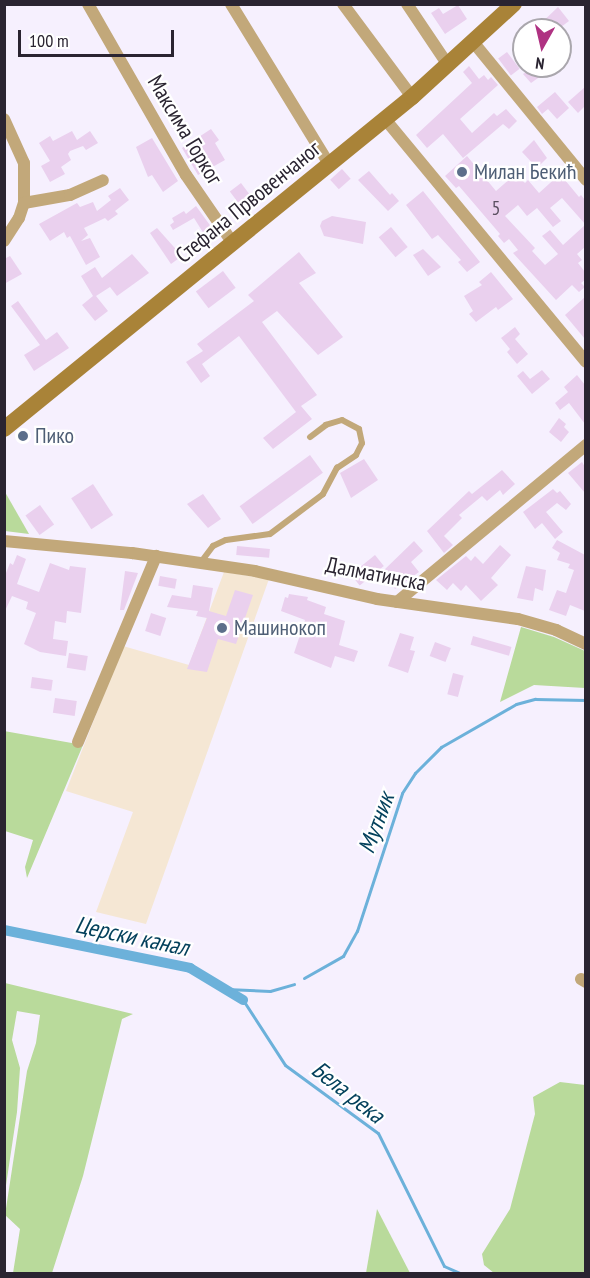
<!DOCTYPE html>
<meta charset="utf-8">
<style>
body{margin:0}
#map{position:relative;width:590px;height:1278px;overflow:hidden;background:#f6f0fe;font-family:"PT Sans Narrow",sans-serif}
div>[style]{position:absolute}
.commercial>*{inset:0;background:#f5e7d4}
.green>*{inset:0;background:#b9da9b}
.stream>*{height:3px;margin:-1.5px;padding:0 1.5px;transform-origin:1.5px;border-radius:1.5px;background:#6cb1da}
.canal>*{height:10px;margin:-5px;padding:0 5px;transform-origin:5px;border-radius:5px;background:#6cb1da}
.building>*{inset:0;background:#ead0ee;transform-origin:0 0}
.lane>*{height:6px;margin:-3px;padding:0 3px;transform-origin:3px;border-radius:3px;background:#c2a87a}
.street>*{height:12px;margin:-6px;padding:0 6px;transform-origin:6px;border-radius:6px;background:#c2a87a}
.secondary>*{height:16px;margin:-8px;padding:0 8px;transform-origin:8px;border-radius:8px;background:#a98338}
.dots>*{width:16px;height:16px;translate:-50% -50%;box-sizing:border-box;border:3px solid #fff;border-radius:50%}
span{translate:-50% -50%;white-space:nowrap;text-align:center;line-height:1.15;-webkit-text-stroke:4.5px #fff;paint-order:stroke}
.number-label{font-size:20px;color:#5a4f60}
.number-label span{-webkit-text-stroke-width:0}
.street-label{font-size:22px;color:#2a2431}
.service-label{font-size:22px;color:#4e5e75}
.left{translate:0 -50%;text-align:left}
.water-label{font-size:24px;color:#04415c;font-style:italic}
.frame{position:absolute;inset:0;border:6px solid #2a2431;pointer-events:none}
.north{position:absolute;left:512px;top:18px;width:60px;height:60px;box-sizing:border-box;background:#fff;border:2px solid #aaa7ad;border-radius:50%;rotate:188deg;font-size:16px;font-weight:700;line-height:24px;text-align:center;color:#2a2431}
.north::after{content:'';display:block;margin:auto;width:21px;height:27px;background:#af3282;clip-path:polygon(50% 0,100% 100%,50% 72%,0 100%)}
.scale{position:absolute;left:18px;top:30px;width:156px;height:27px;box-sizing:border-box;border:3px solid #2a2431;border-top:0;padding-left:8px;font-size:18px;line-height:21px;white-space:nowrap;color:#2a2431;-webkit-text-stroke:4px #fff;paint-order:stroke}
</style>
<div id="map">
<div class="commercial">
<i style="clip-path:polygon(224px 572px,269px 579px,146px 924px,96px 912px,133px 812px,66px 791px,123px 646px,189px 665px)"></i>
</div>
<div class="green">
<i style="clip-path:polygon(5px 492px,29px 534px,5px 531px)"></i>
<i style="clip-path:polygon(521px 627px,554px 637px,585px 651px,585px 688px,534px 685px,500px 702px)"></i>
<i style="clip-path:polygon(4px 731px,83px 745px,27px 878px,25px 867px,33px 840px,5px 831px)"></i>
<i style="clip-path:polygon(5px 983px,133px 1014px,122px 1019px,83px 1176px,52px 1273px,13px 1273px,20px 1229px,5px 1215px,27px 1071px,36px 1043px,40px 1015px,17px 1011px,12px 1040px,20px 1068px,17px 1112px,5px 1192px)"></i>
<i style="clip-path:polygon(560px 1082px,585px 1085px,585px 1273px,494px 1273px,484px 1265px,482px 1254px,510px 1209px,535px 1114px,533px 1097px)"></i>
<i style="clip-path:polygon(377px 1209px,410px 1273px,366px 1273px)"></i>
</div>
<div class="stream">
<i style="left:304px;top:978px;width:45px;rotate:-29.4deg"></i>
<i style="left:343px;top:956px;width:29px;rotate:-61deg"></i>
<i style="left:357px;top:931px;width:145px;rotate:-71.9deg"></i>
<i style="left:402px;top:793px;width:24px;rotate:-57deg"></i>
<i style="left:415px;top:773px;width:37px;rotate:-45deg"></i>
<i style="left:441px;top:747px;width:86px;rotate:-29.8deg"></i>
<i style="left:516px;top:704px;width:20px;rotate:-15deg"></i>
<i style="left:535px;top:699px;width:51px;rotate:1.1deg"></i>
<i style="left:226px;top:989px;width:44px;rotate:2.6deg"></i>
<i style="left:270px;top:991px;width:25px;rotate:-16deg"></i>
<i style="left:243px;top:1000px;width:77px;rotate:57.1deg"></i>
<i style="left:285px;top:1065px;width:115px;rotate:36.2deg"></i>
<i style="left:378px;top:1133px;width:148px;rotate:63.6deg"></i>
<i style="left:444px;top:1266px;width:20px;rotate:24deg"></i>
</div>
<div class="canal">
<i style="left:4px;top:930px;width:190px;rotate:11.5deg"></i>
<i style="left:190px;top:968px;width:62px;rotate:31.1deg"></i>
</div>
<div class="building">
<i style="clip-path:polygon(458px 5px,467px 19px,445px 34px,431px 13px,439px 8px,443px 14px)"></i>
<i style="clip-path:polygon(558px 7px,569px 21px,557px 30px,534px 30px)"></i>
<i style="left:507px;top:52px;width:21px;height:11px;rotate:53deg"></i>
<i style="clip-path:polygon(469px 66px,479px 79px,484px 75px,488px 80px,491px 77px,498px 85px,460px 119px,472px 133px,494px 113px,497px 116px,506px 109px,517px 121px,509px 129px,503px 124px,463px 158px,443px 134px,427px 148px,416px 135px,472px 83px,463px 72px)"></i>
<i style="clip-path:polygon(536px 66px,543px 66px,548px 71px,531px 83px,523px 74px)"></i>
<i style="clip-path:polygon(585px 87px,585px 106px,578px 113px,568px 102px)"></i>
<i style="clip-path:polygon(555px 92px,569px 108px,557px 119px,548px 109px,542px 114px,537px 107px)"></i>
<i style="clip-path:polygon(211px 129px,219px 140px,215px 143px,225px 160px,198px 175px,182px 148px)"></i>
<i style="clip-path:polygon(72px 131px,77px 140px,90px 131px,98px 143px,86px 150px,83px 146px,70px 151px,68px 154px,71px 160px,61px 167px,65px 174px,50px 182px,41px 166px,50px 161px,39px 143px,50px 136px,53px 141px)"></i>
<i style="clip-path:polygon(152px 138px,178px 181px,163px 192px,152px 175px,148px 177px,136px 147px)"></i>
<i style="clip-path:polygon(534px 140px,547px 158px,537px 168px,522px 152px)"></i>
<i style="clip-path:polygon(467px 156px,496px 191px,511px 178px,514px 181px,519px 177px,525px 183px,528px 180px,539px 193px,560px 174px,579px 197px,581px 195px,585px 200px,585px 224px,562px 198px,550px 208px,561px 221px,553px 227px,537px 208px,527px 216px,518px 205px,505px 216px,535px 248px,532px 251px,545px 265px,558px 254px,542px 236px,550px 230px,563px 245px,585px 225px,585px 247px,577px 254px,582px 260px,578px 263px,585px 272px,585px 280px,581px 283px,585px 287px,579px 292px,572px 285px,556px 300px,513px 253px,518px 250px,509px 239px,504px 243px,498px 236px,500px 234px,459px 186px,456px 188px,445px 176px)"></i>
<i style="left:342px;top:169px;width:13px;height:16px;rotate:48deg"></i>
<i style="clip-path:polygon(369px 171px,390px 195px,392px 193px,399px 201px,388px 211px,358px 180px)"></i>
<i style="left:241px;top:183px;width:20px;height:14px;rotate:53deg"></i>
<i style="clip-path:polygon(120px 188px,129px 200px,115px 211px,118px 214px,108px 221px,105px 218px,84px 228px,88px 235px,81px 241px,90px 238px,100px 257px,86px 265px,70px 236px,67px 238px,64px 232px,50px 241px,39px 224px,77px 203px,80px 207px,93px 202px,97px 211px,111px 200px,108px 196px)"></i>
<i style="clip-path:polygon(423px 191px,480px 262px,467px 272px,458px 262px,461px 260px,438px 235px,432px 239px,406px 205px)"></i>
<i style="clip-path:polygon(196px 206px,212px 228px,204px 234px,194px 218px,173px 230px,170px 225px,174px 222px,172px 218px,184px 211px,186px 214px)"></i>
<i style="clip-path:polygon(332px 216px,366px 222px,363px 244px,324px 236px,320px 226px,322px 221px)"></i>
<i style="left:391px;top:227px;width:26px;height:16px;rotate:50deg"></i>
<i style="clip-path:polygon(157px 228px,182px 256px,171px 264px,150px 233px)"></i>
<i style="clip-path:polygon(423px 249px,441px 267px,428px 276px,413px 255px)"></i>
<i style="clip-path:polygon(299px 252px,316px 273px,299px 283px,343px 337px,318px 355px,277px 311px,262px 322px,317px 395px,301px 406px,312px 419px,273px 449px,263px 438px,296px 412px,239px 336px,202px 364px,210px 376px,201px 383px,186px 362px,203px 351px,197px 344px,254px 301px,248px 295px)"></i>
<i style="clip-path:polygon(132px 254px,149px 273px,117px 296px,110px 287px,96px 296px,108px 311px,95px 321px,82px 305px,93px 296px,81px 276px,95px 267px,102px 278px)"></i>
<i style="clip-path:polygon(10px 256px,22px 274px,4px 284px,4px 259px)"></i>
<i style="left:223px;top:271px;width:21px;height:34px;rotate:53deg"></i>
<i style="clip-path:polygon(491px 272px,513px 299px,498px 310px,496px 307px,476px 322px,469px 314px,473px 311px,464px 296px,482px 285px,479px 282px)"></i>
<i style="clip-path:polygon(585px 297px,585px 339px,565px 315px)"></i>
<i style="clip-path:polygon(18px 301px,46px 340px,57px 332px,69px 348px,34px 371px,24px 355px,40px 345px,11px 306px)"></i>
<i style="clip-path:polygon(515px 327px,520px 334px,515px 339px,528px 354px,517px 364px,507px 352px,510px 349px,501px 338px)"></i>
<i style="clip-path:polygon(542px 370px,550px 379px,532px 394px,517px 376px,523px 371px,530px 379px)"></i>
<i style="clip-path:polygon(577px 375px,585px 385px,585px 424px,569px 403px,560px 410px,555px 403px,568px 392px,564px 387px)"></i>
<i style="clip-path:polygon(559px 418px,566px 424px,564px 427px,569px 432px,561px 442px,549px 432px)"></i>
<i style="left:310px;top:455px;width:22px;height:87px;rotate:54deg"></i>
<i style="clip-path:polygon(364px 459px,378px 480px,351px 498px,340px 473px)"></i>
<i style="clip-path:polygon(582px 462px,585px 467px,585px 493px,568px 473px)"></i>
<i style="clip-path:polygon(502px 470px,515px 484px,503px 495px,500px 490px,487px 501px,482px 496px,459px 515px,462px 518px,444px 536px,453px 545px,444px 553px,427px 531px,469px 491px,472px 494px)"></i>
<i style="left:93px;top:484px;width:37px;height:26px;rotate:57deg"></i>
<i style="clip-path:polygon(553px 489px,557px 493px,560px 491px,571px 504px,566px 510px,557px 503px,546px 512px,563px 532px,555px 539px,542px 523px,535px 529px,523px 512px)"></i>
<i style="clip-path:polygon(203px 494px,221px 519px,208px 528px,187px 504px)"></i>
<i style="left:40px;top:505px;width:24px;height:18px;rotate:54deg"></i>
<i style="clip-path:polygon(557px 540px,585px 555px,585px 611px,570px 605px,566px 616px,549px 610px,557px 590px,566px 593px,574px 570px,568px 568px,570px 564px,557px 560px,560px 553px,552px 548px)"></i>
<i style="clip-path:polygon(414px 541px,423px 551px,411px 562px,419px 572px,395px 589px,382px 572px)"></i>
<i style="clip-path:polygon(500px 545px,511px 555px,491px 578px,498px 585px,481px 601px,466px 585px,461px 591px,453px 583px,447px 590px,436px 580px,466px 556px,471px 561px,475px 556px,483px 564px)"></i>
<i style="left:237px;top:546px;width:33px;height:9px;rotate:5deg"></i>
<i style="clip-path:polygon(17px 555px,26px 559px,17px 584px,39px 592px,50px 563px,69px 570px,70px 566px,86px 568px,81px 613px,67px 611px,66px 623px,55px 621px,53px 639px,68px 641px,66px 656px,40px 652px,24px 644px,36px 613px,26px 609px,28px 602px,12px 596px,4px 613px,4px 578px,10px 563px,13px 565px)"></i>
<i style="left:375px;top:555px;width:14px;height:31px;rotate:51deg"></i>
<i style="clip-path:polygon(526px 566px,546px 570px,543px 591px,535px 588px,533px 601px,517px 598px)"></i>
<i style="clip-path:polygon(125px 571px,138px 573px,124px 610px,120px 610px)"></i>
<i style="left:160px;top:576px;width:17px;height:10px;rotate:10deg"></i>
<i style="clip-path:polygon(193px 585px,213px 588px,209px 611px,226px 616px,235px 590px,253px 595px,236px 644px,218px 639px,207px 672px,187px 669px,207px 618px,196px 616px,198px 611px,167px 607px,172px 595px,191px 598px)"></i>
<i style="clip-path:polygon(289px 594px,308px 597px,307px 600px,326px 607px,324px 614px,345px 621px,339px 645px,358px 651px,354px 662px,335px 656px,331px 668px,294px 653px,305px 620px,281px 611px,285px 597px,288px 598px)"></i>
<i style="left:151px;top:613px;width:16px;height:19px;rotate:18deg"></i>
<i style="clip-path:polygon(400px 633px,414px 637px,410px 650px,415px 651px,408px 673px,388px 666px)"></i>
<i style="left:473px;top:636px;width:40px;height:9px;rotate:16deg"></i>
<i style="left:435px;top:642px;width:17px;height:15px;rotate:21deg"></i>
<i style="left:69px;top:653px;width:19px;height:15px;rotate:9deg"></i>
<i style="left:453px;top:673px;width:11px;height:22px;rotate:15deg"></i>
<i style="left:32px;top:677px;width:21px;height:11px;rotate:8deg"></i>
<i style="left:55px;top:698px;width:22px;height:15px;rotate:8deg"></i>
</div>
<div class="lane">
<i style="left:201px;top:562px;width:20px;rotate:-53deg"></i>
<i style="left:213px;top:546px;width:14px;rotate:-25deg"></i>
<i style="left:226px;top:540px;width:44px;rotate:-7.8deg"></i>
<i style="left:270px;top:534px;width:66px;rotate:-37deg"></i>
<i style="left:323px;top:494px;width:30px;rotate:-62deg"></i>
<i style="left:337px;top:468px;width:23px;rotate:-34deg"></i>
<i style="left:356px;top:455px;width:13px;rotate:-63deg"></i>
<i style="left:362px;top:443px;width:14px;rotate:-102deg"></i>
<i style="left:359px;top:429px;width:19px;rotate:-152deg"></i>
<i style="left:342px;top:420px;width:17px;rotate:163deg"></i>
<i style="left:326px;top:425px;width:20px;rotate:143deg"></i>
</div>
<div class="street">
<i style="left:88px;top:4px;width:197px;rotate:60.2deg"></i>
<i style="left:186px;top:175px;width:81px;rotate:55.5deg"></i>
<i style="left:231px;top:4px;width:188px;rotate:58.5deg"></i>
<i style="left:343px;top:4px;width:116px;rotate:53.4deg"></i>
<i style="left:407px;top:4px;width:73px;rotate:56.1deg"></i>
<i style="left:474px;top:43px;width:177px;rotate:50.7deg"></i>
<i style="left:4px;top:119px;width:48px;rotate:65.6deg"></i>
<i style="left:24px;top:163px;width:40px;rotate:90deg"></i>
<i style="left:385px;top:119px;width:315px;rotate:50.4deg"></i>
<i style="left:4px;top:241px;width:27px;rotate:-57deg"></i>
<i style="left:19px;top:218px;width:16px;rotate:-72deg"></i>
<i style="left:24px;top:203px;width:47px;rotate:-9.9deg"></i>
<i style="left:70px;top:195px;width:36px;rotate:-24deg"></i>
<i style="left:4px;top:541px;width:129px;rotate:5.4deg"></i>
<i style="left:132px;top:553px;width:124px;rotate:8.3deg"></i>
<i style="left:255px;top:571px;width:125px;rotate:12.9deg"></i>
<i style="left:377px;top:599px;width:142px;rotate:8.1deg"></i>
<i style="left:518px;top:619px;width:40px;rotate:16deg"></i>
<i style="left:556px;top:630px;width:33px;rotate:25deg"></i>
<i style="left:397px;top:602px;width:246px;rotate:-39.7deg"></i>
<i style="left:78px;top:742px;width:202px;rotate:-67.2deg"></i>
<i style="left:581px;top:979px;width:6px;rotate:31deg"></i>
</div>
<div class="secondary">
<i style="left:4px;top:429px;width:526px;rotate:-39.14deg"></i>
<i style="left:412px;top:97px;width:138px;rotate:-42.4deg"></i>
</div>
<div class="dots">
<i style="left:462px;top:172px;background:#5c6f8a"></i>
<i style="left:23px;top:436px;background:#5c6f8a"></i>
<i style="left:222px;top:628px;background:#5c6f8a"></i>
</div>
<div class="number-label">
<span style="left:496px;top:208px">5</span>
</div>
<div class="street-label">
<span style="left:185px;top:130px;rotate:59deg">Максима Горког</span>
<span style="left:248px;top:202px;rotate:-39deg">Стефана Првовенчаног</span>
<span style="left:376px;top:574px;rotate:11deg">Далматинска</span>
</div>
<div class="service-label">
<span class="left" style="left:474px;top:172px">Милан Бекић</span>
<span class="left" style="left:35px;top:436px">Пико</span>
<span class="left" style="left:234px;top:628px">Машинокоп</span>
</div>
<div class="water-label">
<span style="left:376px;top:823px;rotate:-70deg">Мутник</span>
<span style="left:132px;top:936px;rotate:12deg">Церски канал</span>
<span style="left:348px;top:1092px;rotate:38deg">Бела река</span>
</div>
<div class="frame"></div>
<div class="north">N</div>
<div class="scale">100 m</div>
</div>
